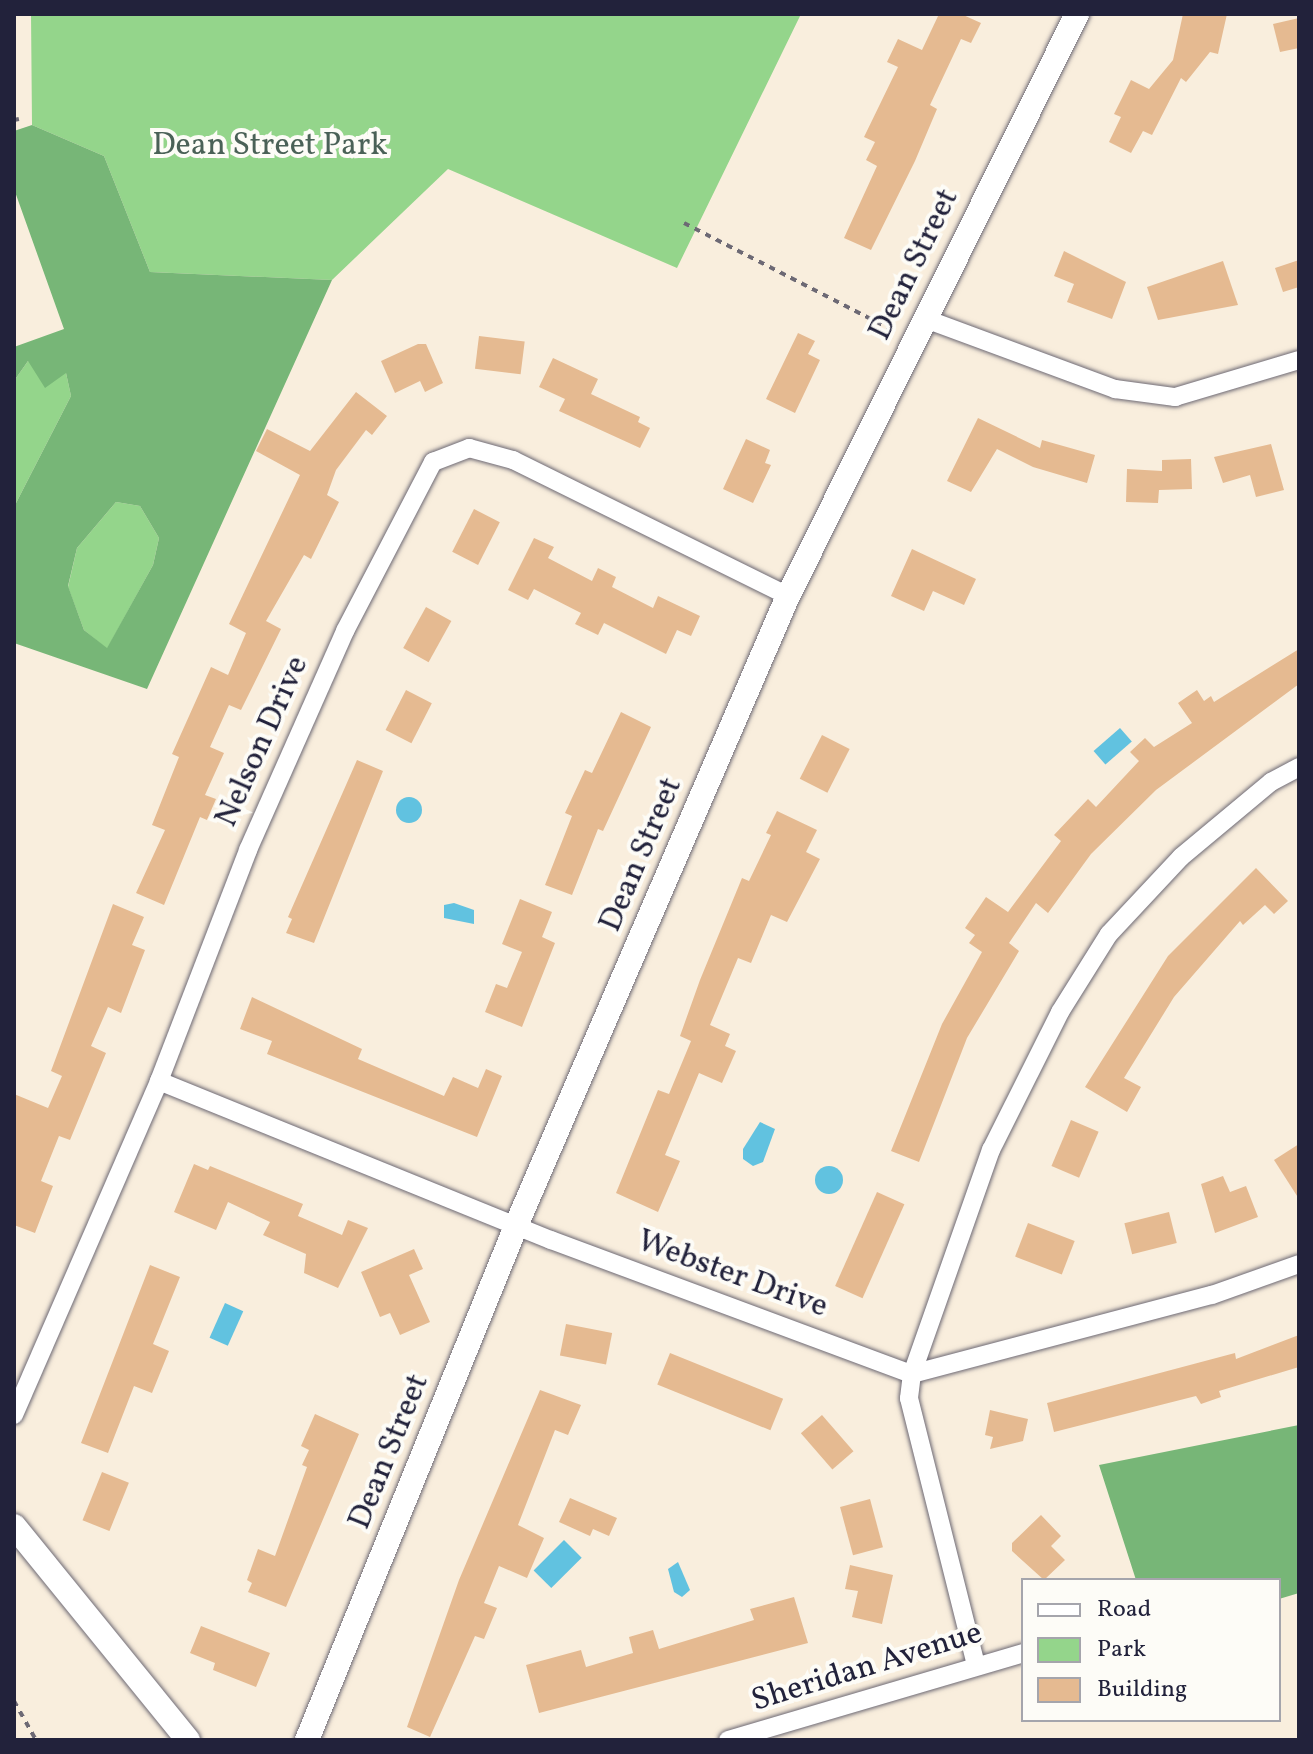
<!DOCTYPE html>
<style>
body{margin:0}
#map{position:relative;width:1313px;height:1754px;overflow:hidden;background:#f9eedd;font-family:Vollkorn,serif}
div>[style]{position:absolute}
.green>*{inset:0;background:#94d58b}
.forest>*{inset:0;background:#77b677}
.water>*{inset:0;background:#61c2e0;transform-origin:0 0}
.round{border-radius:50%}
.building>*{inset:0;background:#e5ba91;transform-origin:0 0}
.path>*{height:4px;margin-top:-2px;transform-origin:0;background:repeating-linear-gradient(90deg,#6d6974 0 6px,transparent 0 12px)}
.roads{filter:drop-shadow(0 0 2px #6d6974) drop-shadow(0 0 2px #6d6974)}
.street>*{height:18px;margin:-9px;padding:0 9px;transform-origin:9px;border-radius:9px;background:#fff}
.secondary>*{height:24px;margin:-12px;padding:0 12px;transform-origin:12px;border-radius:12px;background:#fff}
span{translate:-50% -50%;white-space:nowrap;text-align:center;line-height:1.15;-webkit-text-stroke:8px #fdfcf7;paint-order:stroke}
.park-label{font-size:32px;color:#4a6157}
.street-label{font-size:32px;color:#22223b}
.frame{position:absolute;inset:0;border:16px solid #22223b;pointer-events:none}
.legend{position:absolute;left:1021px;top:1578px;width:260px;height:144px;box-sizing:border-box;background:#fdfcf7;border:2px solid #a5a5ac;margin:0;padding:10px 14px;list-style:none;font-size:24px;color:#22223b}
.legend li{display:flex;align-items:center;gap:16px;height:40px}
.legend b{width:40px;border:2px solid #a5a5ac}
</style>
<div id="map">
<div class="green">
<i style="clip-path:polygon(31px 14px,801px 14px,677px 268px,448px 169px,332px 280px,150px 272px,104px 156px,32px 125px)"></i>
<i style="clip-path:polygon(28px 361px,66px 373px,71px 396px,14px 507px,14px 381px)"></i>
<i style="clip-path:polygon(116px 502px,140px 506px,159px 538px,153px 565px,107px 649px,84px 630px,68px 587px,77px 548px)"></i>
</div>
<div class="forest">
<i style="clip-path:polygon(evenodd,32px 125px,104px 156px,150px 272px,332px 280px,147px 689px,14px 643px,14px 507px,71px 396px,66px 373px,45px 388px,28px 361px,14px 381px,14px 347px,64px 329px,14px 189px,14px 131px,32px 125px,116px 502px,140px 506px,159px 538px,153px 565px,107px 648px,84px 630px,68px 586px,77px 548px,116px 502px)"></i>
<i style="clip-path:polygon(1299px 1425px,1299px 1593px,1279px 1599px,1279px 1580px,1136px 1580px,1099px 1465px)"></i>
</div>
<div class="water">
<i style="left:1120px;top:728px;width:18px;height:35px;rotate:49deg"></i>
<i class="round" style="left:396px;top:797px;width:26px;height:26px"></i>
<i style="clip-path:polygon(454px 903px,474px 910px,474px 924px,444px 918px,444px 905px)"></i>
<i style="clip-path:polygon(760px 1122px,775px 1129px,763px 1162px,753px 1166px,743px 1159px,743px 1149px)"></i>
<i class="round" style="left:815px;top:1166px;width:28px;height:28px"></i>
<i style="left:225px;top:1303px;width:20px;height:38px;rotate:24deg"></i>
<i style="left:564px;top:1540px;width:25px;height:43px;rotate:45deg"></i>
<i style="clip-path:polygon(678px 1562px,690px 1590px,682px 1597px,674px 1592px,668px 1569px)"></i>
</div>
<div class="building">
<i style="clip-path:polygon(939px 14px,961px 14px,981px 23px,971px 43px,961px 39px,930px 105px,937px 109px,915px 161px,871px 250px,844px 238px,877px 166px,866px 160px,875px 142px,864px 137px,898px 67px,887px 62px,898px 39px,922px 50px)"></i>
<i style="clip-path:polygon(1183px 14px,1227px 14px,1218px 54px,1210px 52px,1186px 82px,1181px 78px,1152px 135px,1143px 131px,1131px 153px,1109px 142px,1121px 117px,1114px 114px,1131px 80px,1149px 89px,1173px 60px)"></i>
<i style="clip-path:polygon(1299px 18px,1299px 48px,1280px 52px,1273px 24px)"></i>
<i style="clip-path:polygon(1064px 251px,1126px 282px,1112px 319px,1067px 302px,1074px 284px,1054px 276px)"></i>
<i style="clip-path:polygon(1299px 260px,1299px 287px,1283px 292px,1275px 268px)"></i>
<i style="clip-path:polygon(1223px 261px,1238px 305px,1158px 320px,1147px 287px)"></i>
<i style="clip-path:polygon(798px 333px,815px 341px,808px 354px,820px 360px,795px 413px,766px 399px)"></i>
<i style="left:479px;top:336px;width:46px;height:33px;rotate:7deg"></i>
<i style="clip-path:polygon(418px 344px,426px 344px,443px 383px,425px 392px,420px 381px,395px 393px,381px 361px)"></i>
<i style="clip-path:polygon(553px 358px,598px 379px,591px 394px,640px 417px,638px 422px,650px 428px,640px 448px,559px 411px,565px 399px,539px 387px)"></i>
<i style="clip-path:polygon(356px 392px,387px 416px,372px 435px,366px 430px,336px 470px,327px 495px,339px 502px,311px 559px,304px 555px,266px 621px,281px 629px,241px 710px,229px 705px,210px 747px,224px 753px,205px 795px,216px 799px,207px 820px,200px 817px,164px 905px,136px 893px,165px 830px,152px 825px,179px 757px,172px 754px,211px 667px,228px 675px,246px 633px,229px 624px,300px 475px,256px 451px,267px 429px,310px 451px)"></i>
<i style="clip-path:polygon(978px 418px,1040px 448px,1042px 440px,1095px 455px,1087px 483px,1033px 467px,997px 449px,971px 492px,947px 481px)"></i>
<i style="clip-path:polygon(746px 439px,770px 450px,765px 463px,771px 465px,753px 503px,723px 489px)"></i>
<i style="clip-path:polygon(1271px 444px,1284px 490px,1256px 497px,1250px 475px,1223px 483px,1214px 457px)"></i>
<i style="clip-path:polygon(1191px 459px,1192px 489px,1159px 490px,1158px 503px,1126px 502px,1127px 469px,1162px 471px,1162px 460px)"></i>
<i style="left:474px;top:509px;width:29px;height:48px;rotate:27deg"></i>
<i style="clip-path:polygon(534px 538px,554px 547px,548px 558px,592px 581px,598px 568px,616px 577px,612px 587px,653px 608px,658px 596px,700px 616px,691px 636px,677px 630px,666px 654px,604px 623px,598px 635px,575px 624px,581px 613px,534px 589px,528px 600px,508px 590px)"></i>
<i style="clip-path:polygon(912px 549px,976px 579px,964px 605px,933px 591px,924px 611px,891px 596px)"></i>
<i style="left:426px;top:607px;width:29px;height:47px;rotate:29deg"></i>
<i style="clip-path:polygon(1299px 649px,1299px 684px,1156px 790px,1091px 854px,1048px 913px,1036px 903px,1009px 943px,1019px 951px,967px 1038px,919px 1162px,891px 1151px,942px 1024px,982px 952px,969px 943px,975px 935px,965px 928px,986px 897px,1008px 912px,1061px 841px,1054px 835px,1088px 799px,1096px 807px,1139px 761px,1130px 752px,1145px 738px,1154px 747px,1192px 723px,1178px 703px,1197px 690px,1204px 701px,1211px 696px,1214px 702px)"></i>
<i style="left:406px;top:690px;width:29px;height:45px;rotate:27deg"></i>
<i style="clip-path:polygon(621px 712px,651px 727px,603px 831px,598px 829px,572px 895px,545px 885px,572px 816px,565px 813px,585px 770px,592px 773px)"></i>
<i style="left:822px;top:735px;width:31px;height:49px;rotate:27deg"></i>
<i style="clip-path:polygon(357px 760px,383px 771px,314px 943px,286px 933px,292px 919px,288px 917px)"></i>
<i style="clip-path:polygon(777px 811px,817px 830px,806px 852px,820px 859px,787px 922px,771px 915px,751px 963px,738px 958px,710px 1025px,730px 1034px,725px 1046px,736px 1051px,722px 1083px,699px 1073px,665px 1155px,680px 1161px,658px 1212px,616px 1193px,658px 1090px,669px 1094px,691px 1041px,680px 1036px,700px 980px,742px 878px,749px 881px,771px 835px,766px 833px)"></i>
<i style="clip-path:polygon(1256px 868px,1288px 901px,1274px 914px,1265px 905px,1243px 925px,1240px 921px,1174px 997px,1124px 1078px,1141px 1087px,1127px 1112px,1085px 1087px,1168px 956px)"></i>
<i style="clip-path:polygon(520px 899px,552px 912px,542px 937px,555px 943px,522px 1027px,485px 1012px,496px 984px,507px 988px,522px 952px,502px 944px)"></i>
<i style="clip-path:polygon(113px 904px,144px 917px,132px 945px,145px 950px,121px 1013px,108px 1007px,91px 1046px,106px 1053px,70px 1140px,59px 1136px,41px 1181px,53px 1186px,35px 1233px,14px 1225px,14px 1094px,48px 1108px,62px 1076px,51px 1071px)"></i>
<i style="clip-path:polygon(252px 997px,362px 1049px,358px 1059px,444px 1096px,453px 1077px,478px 1088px,486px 1069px,502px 1076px,477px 1137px,267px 1054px,272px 1041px,240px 1029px)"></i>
<i style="left:1071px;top:1120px;width:30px;height:50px;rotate:23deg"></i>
<i style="clip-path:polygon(1299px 1144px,1299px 1199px,1274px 1160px)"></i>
<i style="clip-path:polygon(194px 1164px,208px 1170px,210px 1166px,303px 1204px,298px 1216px,342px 1235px,348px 1220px,368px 1228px,338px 1288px,304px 1273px,306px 1254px,263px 1235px,270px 1222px,228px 1202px,216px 1230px,174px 1212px)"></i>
<i style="clip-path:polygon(1223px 1176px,1230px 1192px,1246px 1186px,1258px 1217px,1215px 1233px,1201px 1184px)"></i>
<i style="left:877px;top:1192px;width:30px;height:103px;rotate:24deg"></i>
<i style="left:1169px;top:1212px;width:32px;height:46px;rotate:76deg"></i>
<i style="left:1028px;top:1223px;width:50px;height:36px;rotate:21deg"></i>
<i style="clip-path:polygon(414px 1249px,423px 1269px,409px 1275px,430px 1322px,400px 1335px,390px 1313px,380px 1317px,361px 1272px)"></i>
<i style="clip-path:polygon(150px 1265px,180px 1277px,153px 1344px,169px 1351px,152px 1393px,134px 1386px,108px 1453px,81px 1443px)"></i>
<i style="left:566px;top:1324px;width:47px;height:32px;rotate:11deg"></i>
<i style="clip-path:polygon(1299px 1335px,1299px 1367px,1219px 1391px,1221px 1397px,1201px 1404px,1196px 1396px,1054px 1432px,1047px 1403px,1235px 1353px,1236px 1359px)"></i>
<i style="left:670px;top:1353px;width:122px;height:34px;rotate:22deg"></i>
<i style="clip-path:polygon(540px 1390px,581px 1405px,568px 1435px,555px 1430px,518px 1525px,544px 1538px,527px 1578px,499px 1566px,484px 1603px,497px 1608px,484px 1639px,475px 1636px,430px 1737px,407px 1727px,459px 1580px)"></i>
<i style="clip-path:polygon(990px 1410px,1028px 1419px,1023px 1441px,990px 1449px,993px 1437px,985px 1435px)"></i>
<i style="clip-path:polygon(315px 1414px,359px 1434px,286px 1607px,248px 1592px,252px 1583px,247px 1580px,258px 1549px,275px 1556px,307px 1467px,302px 1465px,309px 1450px,301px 1446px)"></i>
<i style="left:822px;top:1415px;width:48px;height:28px;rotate:49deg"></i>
<i style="left:102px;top:1472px;width:29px;height:52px;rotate:22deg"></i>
<i style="clip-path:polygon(570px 1498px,617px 1518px,609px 1536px,593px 1529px,590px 1536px,559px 1522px)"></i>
<i style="left:870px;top:1499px;width:50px;height:31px;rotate:75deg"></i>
<i style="clip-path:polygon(1041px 1515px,1061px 1536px,1051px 1546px,1065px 1560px,1044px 1580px,1012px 1551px,1012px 1543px)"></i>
<i style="clip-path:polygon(850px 1565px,893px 1575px,882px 1624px,852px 1617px,858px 1591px,845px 1589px)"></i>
<i style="clip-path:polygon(794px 1597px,808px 1643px,539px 1713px,526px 1665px,581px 1650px,586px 1667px,633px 1653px,629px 1637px,653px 1630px,659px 1649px,754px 1620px,750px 1609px)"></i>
<i style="clip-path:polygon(201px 1626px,270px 1653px,256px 1687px,213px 1670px,215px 1663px,190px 1653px)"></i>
</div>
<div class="path">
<i style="left:14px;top:120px;width:5px;rotate:-11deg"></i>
<i style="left:684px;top:223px;width:238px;rotate:27.2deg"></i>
<i style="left:14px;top:1701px;width:45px;rotate:60.6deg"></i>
</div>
<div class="roads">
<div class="street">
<i style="left:923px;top:318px;width:205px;rotate:20.3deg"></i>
<i style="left:1115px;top:389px;width:61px;rotate:7.6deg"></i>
<i style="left:1175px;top:397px;width:129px;rotate:-16.6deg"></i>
<i style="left:159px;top:1081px;width:423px;rotate:22.1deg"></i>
<i style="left:551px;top:1240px;width:385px;rotate:20.4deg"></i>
<i style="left:912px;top:1374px;width:310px;rotate:-14.8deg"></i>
<i style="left:1212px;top:1295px;width:92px;rotate:-19.6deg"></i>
<i style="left:14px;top:1415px;width:364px;rotate:-66.5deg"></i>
<i style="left:159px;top:1081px;width:248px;rotate:-68.9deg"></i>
<i style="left:248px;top:850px;width:240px;rotate:-66.1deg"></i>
<i style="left:345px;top:631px;width:191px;rotate:-62.5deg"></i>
<i style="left:433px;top:462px;width:39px;rotate:-21deg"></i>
<i style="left:469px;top:448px;width:46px;rotate:15.3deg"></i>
<i style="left:513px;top:460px;width:307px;rotate:26.3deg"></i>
<i style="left:976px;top:1665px;width:275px;rotate:-104.1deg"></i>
<i style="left:909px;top:1398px;width:24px;rotate:-83deg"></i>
<i style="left:912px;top:1374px;width:238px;rotate:-70.6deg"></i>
<i style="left:991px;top:1150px;width:154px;rotate:-63.4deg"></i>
<i style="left:1060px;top:1012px;width:92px;rotate:-57.9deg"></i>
<i style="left:1109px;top:934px;width:105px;rotate:-46.9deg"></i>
<i style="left:1181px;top:857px;width:117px;rotate:-39.8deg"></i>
<i style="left:1271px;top:782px;width:32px;rotate:-28deg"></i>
<i style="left:728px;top:1740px;width:308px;rotate:-16.4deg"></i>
</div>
<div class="secondary">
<i style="left:14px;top:1526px;width:276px;rotate:50.9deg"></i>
<i style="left:307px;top:1740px;width:555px;rotate:-67.87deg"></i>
<i style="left:516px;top:1226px;width:686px;rotate:-66.65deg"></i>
<i style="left:788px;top:596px;width:650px;rotate:-63.59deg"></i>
</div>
</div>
<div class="park-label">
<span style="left:270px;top:146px">Dean Street Park</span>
</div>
<div class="street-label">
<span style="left:915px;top:265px;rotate:-64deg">Dean Street</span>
<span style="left:263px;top:742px;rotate:-66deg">Nelson Drive</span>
<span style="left:642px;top:855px;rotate:-67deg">Dean Street</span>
<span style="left:732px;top:1275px;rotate:20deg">Webster Drive</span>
<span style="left:390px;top:1452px;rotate:-68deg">Dean Street</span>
<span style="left:867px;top:1668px;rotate:-17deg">Sheridan Avenue</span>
</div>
<div class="frame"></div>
<ul class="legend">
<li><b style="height:10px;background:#fff"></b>Road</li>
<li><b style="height:22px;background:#94d58b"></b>Park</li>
<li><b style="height:22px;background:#e5ba91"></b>Building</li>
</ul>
</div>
